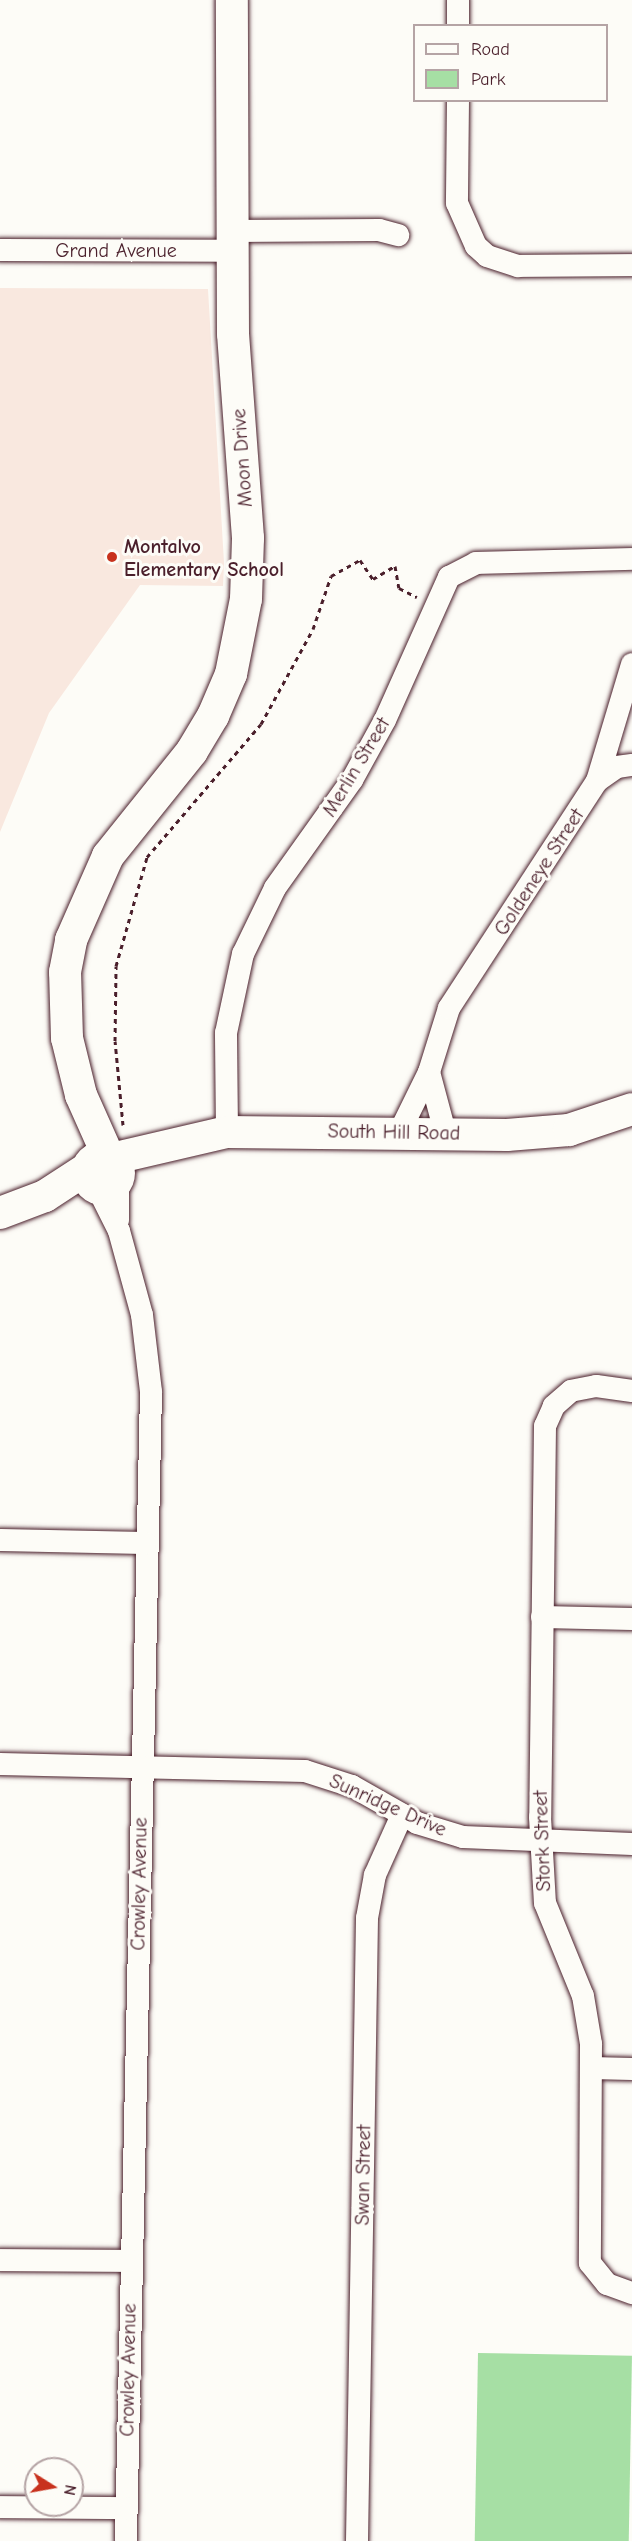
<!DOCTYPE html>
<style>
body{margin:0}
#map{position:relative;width:632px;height:2541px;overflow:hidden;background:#fdfcf7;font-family:"Comic Neue",sans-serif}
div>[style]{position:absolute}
.built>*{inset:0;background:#f9e8df}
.green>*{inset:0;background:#a6dfa4;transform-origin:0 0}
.path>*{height:3px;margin-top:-1.5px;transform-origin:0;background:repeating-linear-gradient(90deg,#4a1f2b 0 4.5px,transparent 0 9px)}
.roads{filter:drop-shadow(0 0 2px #4a1f2b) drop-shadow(0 0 2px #4a1f2b)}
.street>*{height:22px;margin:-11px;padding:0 11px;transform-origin:11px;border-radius:11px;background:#fdfcf7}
.secondary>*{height:32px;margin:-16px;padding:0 16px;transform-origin:16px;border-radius:16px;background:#fdfcf7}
.secondary>.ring{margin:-16px;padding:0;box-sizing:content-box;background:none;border:32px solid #fdfcf7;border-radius:50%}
.dots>*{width:16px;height:16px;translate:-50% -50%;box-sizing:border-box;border:3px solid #fdfcf7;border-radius:50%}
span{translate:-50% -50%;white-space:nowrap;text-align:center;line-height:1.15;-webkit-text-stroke:6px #fdfcf7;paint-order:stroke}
.street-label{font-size:20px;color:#4a1f2b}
.poi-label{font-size:20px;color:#4a1f2b;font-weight:700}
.left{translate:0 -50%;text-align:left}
.legend{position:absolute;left:413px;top:24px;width:195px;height:78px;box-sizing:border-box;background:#fdfcf7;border:2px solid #b5a4a5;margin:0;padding:8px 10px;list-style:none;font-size:18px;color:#4a1f2b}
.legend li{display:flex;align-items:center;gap:12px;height:30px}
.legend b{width:30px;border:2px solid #b5a4a5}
.north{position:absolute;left:24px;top:2457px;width:60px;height:60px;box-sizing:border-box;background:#fdfcf7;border:2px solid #b5a4a5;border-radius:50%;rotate:101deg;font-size:16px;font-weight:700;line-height:24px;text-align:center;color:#4a1f2b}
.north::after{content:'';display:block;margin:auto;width:21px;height:27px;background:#c8321e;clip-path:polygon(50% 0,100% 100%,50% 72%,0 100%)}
</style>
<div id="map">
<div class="built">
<i style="clip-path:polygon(0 288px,208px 289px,224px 563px,223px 586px,140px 585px,49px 713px,0 832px)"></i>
</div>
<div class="green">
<i style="left:478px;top:2353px;width:154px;height:188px;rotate:1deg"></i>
</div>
<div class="path">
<i style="left:123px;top:1125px;width:84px;rotate:-95.4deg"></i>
<i style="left:115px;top:1041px;width:75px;rotate:-89.2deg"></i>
<i style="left:116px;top:966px;width:113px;rotate:-74.1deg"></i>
<i style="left:147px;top:857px;width:175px;rotate:-49.4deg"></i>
<i style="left:261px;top:724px;width:108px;rotate:-61.3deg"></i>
<i style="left:313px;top:629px;width:56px;rotate:-71.2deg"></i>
<i style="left:331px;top:576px;width:33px;rotate:-29deg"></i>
<i style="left:360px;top:560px;width:23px;rotate:56deg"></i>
<i style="left:373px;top:579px;width:26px;rotate:-31deg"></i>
<i style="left:395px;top:566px;width:22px;rotate:80deg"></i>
<i style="left:399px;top:588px;width:20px;rotate:27deg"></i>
</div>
<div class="roads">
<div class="street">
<i style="left:458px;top:26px;width:26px;rotate:-90deg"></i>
<i style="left:458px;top:100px;width:103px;rotate:90.6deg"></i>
<i style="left:457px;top:203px;width:47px;rotate:66.2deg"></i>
<i style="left:476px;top:246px;width:15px;rotate:42deg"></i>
<i style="left:487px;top:256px;width:33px;rotate:18deg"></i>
<i style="left:518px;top:266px;width:114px;rotate:-0.5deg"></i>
<i style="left:232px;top:231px;width:147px;rotate:-0.4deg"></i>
<i style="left:379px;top:230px;width:20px;rotate:15deg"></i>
<i style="left:0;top:250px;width:232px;rotate:0.2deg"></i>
<i style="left:597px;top:781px;width:24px;rotate:-35deg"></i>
<i style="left:617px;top:767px;width:15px;rotate:-8deg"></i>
<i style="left:429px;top:1072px;width:62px;rotate:75.1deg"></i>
<i style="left:400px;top:1131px;width:66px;rotate:-63.8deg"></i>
<i style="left:429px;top:1072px;width:67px;rotate:-72.6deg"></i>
<i style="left:449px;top:1008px;width:271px;rotate:-56.9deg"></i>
<i style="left:597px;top:781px;width:122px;rotate:-73.3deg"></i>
<i style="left:227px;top:1132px;width:99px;rotate:-90.6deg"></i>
<i style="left:226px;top:1033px;width:81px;rotate:-77.9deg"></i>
<i style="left:243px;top:954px;width:73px;rotate:-64.1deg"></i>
<i style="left:275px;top:888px;width:133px;rotate:-54.5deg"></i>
<i style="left:352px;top:780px;width:68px;rotate:-61.2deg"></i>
<i style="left:385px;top:720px;width:157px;rotate:-65.9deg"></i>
<i style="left:449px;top:577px;width:30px;rotate:-27deg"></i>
<i style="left:476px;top:563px;width:156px;rotate:-1.5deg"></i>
<i style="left:118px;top:1182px;width:38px;rotate:90deg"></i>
<i style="left:98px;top:1189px;width:47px;rotate:63.4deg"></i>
<i style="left:119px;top:1231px;width:87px;rotate:74.7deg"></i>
<i style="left:142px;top:1315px;width:78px;rotate:83.3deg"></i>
<i style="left:151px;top:1392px;width:1149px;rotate:91.25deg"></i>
<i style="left:632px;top:1391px;width:36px;rotate:-172deg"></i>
<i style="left:596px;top:1386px;width:25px;rotate:169deg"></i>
<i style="left:571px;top:1391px;width:23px;rotate:139deg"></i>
<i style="left:554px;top:1406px;width:22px;rotate:114deg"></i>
<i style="left:545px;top:1426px;width:391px;rotate:90.7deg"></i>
<i style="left:540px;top:1817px;width:86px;rotate:86.7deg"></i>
<i style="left:545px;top:1903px;width:100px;rotate:67.8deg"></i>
<i style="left:583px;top:1996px;width:49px;rotate:80.5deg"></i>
<i style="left:591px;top:2044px;width:219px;rotate:90.3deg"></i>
<i style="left:590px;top:2263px;width:27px;rotate:51deg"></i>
<i style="left:607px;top:2284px;width:27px;rotate:20deg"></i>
<i style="left:0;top:1540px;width:145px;rotate:1.2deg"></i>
<i style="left:542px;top:1617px;width:90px;rotate:1.3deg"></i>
<i style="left:0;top:1764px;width:305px;rotate:1.3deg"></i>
<i style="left:305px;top:1771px;width:49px;rotate:17.7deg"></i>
<i style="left:352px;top:1786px;width:75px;rotate:29.6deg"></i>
<i style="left:417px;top:1823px;width:48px;rotate:16.9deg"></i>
<i style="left:463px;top:1837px;width:169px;rotate:2.4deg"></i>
<i style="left:591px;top:2068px;width:41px;rotate:1.4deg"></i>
<i style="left:0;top:2260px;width:130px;rotate:0.4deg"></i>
<i style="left:0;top:2507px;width:126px;rotate:0.5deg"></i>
<i style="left:357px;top:2541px;width:623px;rotate:-89.08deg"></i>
<i style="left:367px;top:1918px;width:44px;rotate:-79.5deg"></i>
<i style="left:375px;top:1875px;width:66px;rotate:-65.8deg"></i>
</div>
<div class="secondary">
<i class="ring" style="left:87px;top:1157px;width:0;height:0"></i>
<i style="left:109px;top:1158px;width:69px;rotate:-114deg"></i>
<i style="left:81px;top:1095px;width:59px;rotate:-103.8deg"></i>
<i style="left:67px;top:1038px;width:66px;rotate:-91.7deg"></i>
<i style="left:65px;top:972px;width:33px;rotate:-79deg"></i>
<i style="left:71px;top:940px;width:92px;rotate:-66.2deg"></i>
<i style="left:108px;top:856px;width:134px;rotate:-51.3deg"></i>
<i style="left:192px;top:751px;width:41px;rotate:-59deg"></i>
<i style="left:213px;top:716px;width:46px;rotate:-66.8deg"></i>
<i style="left:231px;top:674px;width:76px;rotate:-78.7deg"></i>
<i style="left:246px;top:599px;width:61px;rotate:-88.1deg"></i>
<i style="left:248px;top:538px;width:205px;rotate:-94.2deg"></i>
<i style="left:233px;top:334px;width:334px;rotate:-90.2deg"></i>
<i style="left:111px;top:1159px;width:119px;rotate:-13.1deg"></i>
<i style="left:227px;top:1132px;width:280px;rotate:0.6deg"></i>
<i style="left:507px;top:1135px;width:62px;rotate:-4.6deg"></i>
<i style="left:569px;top:1130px;width:66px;rotate:-18.4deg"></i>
<i style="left:0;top:1213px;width:48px;rotate:-20.7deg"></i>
<i style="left:45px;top:1196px;width:51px;rotate:-33.1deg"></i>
</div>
</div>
<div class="dots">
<i style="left:112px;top:557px;background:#c8321e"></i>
</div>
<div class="street-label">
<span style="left:116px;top:250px">Grand Avenue</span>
<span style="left:242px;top:458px;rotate:-94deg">Moon Drive</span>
<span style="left:356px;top:767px;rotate:-59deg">Merlin Street</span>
<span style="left:539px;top:872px;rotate:-57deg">Goldeneye Street</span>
<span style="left:394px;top:1132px;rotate:1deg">South Hill Road</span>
<span style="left:388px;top:1805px;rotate:24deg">Sunridge Drive</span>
<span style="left:542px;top:1841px;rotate:-92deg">Stork Street</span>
<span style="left:139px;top:1884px;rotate:-89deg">Crowley Avenue</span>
<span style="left:363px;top:2175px;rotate:-89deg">Swan Street</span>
<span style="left:128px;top:2370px;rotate:-89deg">Crowley Avenue</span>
</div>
<div class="poi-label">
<span class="left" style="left:124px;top:558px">Montalvo<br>Elementary School</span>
</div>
<ul class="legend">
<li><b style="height:8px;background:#fdfcf7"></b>Road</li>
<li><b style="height:16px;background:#a6dfa4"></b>Park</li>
</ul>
<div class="north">N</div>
</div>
